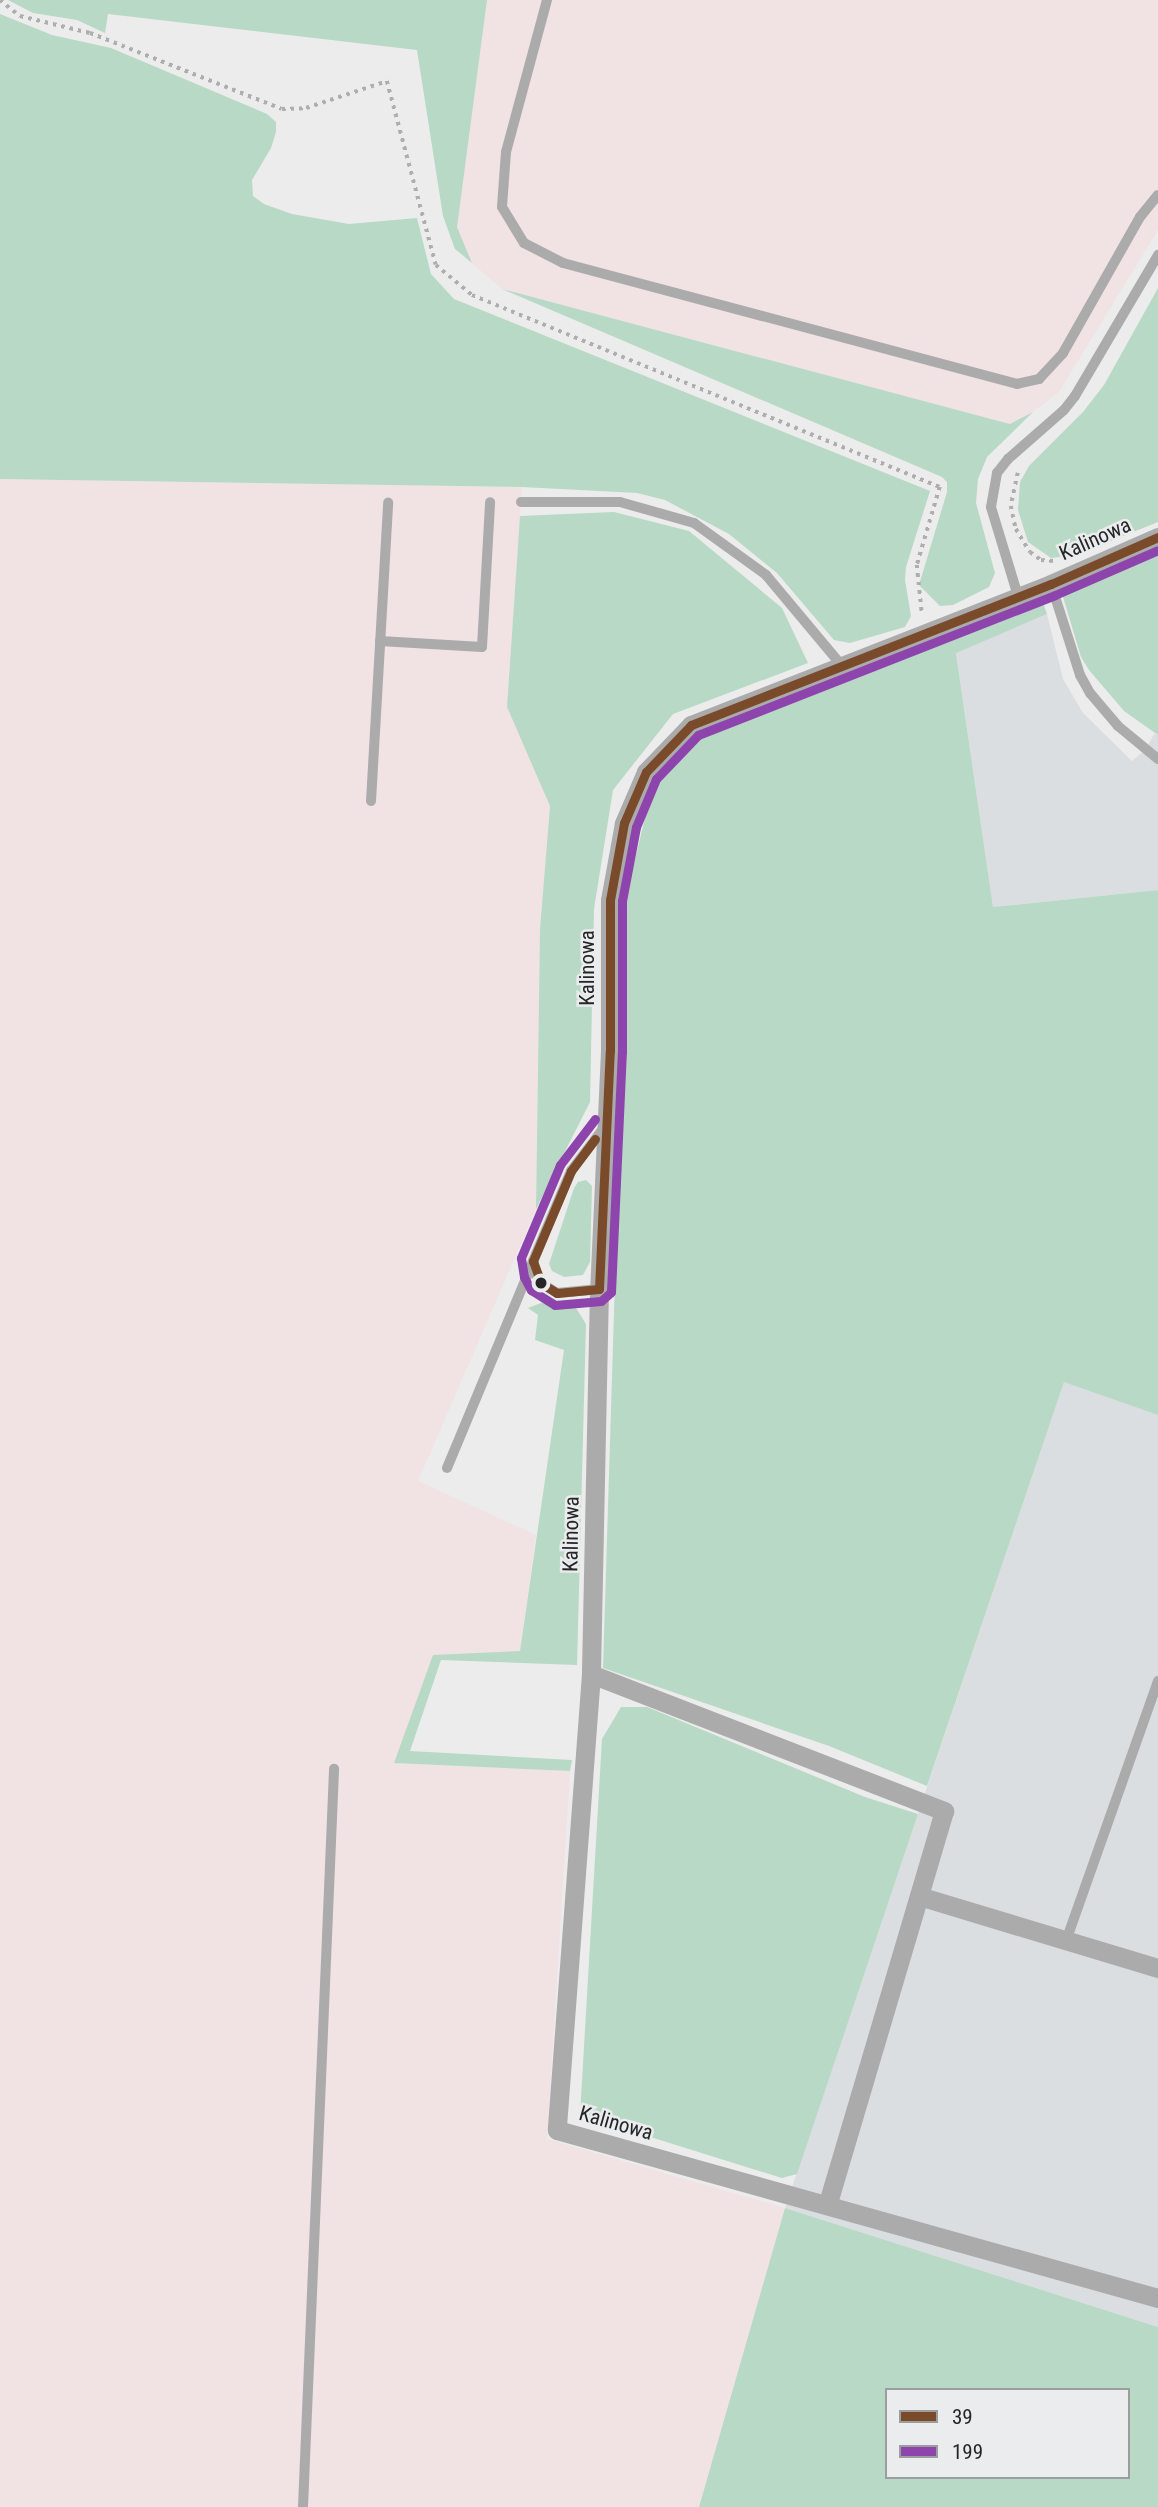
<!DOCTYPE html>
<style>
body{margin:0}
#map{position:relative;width:1158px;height:2507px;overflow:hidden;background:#ececec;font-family:"Roboto Condensed",sans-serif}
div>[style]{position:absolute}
.built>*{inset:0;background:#dadee1}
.industrial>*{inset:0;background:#f1e2e4}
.green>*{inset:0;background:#b8d9c6}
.path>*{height:3.5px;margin-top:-1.75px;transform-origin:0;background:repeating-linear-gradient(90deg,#aeaeaf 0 3.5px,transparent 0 8.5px)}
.service>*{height:10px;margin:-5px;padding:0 5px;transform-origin:5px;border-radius:5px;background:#ababac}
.minor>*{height:19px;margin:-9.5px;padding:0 9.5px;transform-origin:9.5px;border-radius:9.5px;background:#ababac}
.bus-1>*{height:9px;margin:-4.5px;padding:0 4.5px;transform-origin:4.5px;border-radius:4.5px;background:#7a4b2a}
.bus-2>*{height:9px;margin:-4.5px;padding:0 4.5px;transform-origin:4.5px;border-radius:4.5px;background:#8e44ad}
.dots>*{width:19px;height:19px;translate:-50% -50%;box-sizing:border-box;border:4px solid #ebeced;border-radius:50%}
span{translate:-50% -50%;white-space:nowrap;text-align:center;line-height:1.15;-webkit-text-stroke:5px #ebeced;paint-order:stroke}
.street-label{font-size:21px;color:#262627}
.legend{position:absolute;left:885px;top:2388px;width:245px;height:91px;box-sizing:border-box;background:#ebeced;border:2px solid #9c9d9e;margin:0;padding:9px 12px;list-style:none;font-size:21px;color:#262627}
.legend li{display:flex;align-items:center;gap:14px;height:35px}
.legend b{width:35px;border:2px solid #9c9d9e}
</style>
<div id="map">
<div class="built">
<i style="clip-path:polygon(1047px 614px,1063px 679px,1083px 713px,1132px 761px,1146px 749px,1154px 734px,1158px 735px,1158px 890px,993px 907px,956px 652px)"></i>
<i style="clip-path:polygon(1064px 1381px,1158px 1415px,1158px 2327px,785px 2208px)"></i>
</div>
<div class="industrial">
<i style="clip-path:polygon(487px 0,1158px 0,1158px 230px,1059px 392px,1033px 412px,1010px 424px,502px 289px,472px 263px,455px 222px)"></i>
<i style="clip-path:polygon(0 479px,522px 487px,507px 707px,550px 806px,540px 929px,536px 1209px,418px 1481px,536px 1535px,520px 1652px,434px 1655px,395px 1763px,570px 1771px,547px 2139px,785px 2208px,699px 2507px,0 2507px)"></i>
</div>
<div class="green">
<i style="clip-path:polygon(8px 0,487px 0,457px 227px,472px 263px,455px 249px,443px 216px,417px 50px,108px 14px,105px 33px,77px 20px,33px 13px)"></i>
<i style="clip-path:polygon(0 14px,52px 35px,111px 48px,267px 114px,276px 122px,276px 132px,271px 148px,252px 180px,253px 196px,264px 204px,292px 214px,349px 224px,417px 218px,431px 274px,454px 299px,930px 491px,906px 567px,905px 580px,911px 616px,905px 627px,850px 643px,834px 640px,777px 573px,729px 534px,665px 500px,637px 493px,522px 487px,0 479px)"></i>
<i style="clip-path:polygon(1158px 288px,1158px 522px,1076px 555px,1051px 558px,1028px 542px,1018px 510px,1020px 482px,1029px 466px,1083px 412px,1104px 385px)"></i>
<i style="clip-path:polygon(502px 289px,1010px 424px,1033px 412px,987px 457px,978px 479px,976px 503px,995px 573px,989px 587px,953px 605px,940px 606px,919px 585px,947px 492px,947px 482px,942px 477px)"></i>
<i style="clip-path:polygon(614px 512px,689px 531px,782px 608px,808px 663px,673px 714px,613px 790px,594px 909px,590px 1102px,536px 1209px,540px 929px,550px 806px,507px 707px,520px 516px)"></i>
<i style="clip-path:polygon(1158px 547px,1158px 735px,1124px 711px,1089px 670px,1081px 657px,1061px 590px)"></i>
<i style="clip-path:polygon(1042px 600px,1047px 614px,956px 653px,993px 907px,1158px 890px,1158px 1415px,1064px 1382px,927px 1786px,829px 1746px,603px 1668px,627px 892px,652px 789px,701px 731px,953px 640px)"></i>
<i style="clip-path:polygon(586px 1180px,592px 1186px,590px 1262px,583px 1275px,564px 1277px,552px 1271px,549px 1264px,574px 1188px,578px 1182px)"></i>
<i style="clip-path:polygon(541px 1303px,576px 1308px,586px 1324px,577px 1665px,441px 1660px,410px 1751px,572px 1760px,570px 1771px,394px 1763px,433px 1655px,520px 1651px,564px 1350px,535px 1340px,538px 1315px,528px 1308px)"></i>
<i style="clip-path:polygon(621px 1707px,647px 1707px,865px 1797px,918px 1814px,797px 2174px,782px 2178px,580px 2115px,602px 1739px)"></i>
<i style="clip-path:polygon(evenodd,785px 2208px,1158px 2327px,1158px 2507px,699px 2507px,785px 2208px,887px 2390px,1128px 2390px,1128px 2477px,887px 2477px,887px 2390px)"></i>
</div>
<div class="path">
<i style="left:0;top:0;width:26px;rotate:39deg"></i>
<i style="left:20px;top:16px;width:72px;rotate:13.7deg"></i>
<i style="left:90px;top:33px;width:206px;rotate:21.6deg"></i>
<i style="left:282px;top:109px;width:24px;rotate:-2deg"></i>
<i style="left:306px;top:108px;width:85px;rotate:-18.4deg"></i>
<i style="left:387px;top:81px;width:190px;rotate:75.1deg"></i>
<i style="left:436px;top:265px;width:47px;rotate:39.8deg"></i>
<i style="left:472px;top:295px;width:506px;rotate:22.31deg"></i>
<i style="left:940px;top:487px;width:81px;rotate:106.4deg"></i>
<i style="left:917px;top:565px;width:48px;rotate:84.1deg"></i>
<i style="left:1018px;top:473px;width:34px;rotate:102deg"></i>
<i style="left:1011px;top:506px;width:24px;rotate:78deg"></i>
<i style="left:1016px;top:529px;width:27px;rotate:59deg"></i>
<i style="left:1030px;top:552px;width:14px;rotate:36deg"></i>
<i style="left:1041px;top:560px;width:13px;rotate:4deg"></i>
</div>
<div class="service">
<i style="left:547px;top:0;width:157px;rotate:105.1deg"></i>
<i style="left:506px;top:152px;width:55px;rotate:94.2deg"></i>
<i style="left:502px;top:207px;width:42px;rotate:58.6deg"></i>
<i style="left:524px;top:243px;width:44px;rotate:27.1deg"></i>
<i style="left:563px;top:263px;width:470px;rotate:14.9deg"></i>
<i style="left:1017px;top:384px;width:23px;rotate:-13deg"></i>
<i style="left:1039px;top:379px;width:35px;rotate:-47deg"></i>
<i style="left:1063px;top:353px;width:156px;rotate:-60.5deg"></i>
<i style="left:1140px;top:217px;width:28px;rotate:-51deg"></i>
<i style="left:521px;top:502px;width:99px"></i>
<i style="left:620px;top:502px;width:77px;rotate:15.8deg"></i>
<i style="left:694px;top:523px;width:89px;rotate:35.8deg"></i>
<i style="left:766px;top:575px;width:119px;rotate:50.1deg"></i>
<i style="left:1051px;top:584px;width:96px;rotate:72.3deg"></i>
<i style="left:1080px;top:675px;width:21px;rotate:61deg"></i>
<i style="left:1090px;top:693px;width:43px;rotate:49.7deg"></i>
<i style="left:1118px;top:726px;width:52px;rotate:39.5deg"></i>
<i style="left:1018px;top:596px;width:93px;rotate:-106.9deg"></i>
<i style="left:991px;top:507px;width:35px;rotate:-80deg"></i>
<i style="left:997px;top:473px;width:18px;rotate:-52deg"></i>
<i style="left:1008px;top:459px;width:74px;rotate:-41.2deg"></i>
<i style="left:1064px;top:410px;width:18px;rotate:-52deg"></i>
<i style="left:1075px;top:396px;width:164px;rotate:-59.5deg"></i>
<i style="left:380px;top:641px;width:102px;rotate:3.4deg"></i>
<i style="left:482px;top:647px;width:145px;rotate:-86.8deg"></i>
<i style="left:371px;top:801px;width:299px;rotate:-86.7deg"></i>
<i style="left:599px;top:1289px;width:42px;rotate:174.6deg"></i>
<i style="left:557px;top:1293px;width:19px;rotate:-148deg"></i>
<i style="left:541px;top:1283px;width:12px;rotate:-121deg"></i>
<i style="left:535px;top:1273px;width:12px;rotate:-99deg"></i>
<i style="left:533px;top:1261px;width:98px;rotate:-67.1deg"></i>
<i style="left:571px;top:1171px;width:53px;rotate:-52.7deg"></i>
<i style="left:447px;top:1468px;width:224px;rotate:-67.4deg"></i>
<i style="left:1067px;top:1938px;width:273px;rotate:-70.5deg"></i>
<i style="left:303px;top:2507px;width:739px;rotate:-87.59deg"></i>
</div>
<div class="minor">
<i style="left:1158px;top:537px;width:117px;rotate:156.3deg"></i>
<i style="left:1051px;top:584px;width:387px;rotate:158.6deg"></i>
<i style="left:691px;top:725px;width:65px;rotate:133.8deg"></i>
<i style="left:646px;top:772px;width:56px;rotate:113.3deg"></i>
<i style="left:624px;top:823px;width:78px;rotate:100.3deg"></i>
<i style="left:610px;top:900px;width:151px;rotate:90deg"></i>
<i style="left:610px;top:1051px;width:238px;rotate:92.6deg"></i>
<i style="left:599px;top:1289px;width:385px;rotate:91.2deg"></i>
<i style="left:591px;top:1674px;width:457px;rotate:94.3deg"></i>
<i style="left:557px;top:2130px;width:624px;rotate:15.62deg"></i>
<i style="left:591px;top:1674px;width:379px;rotate:21.2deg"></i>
<i style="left:944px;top:1811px;width:411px;rotate:106.5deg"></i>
<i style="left:919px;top:1896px;width:250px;rotate:16.8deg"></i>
</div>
<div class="bus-1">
<i style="left:595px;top:1139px;width:40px;rotate:127deg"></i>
<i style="left:571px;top:1171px;width:98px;rotate:112.9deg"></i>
<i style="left:533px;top:1261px;width:23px;rotate:70deg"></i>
<i style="left:541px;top:1283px;width:19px;rotate:32deg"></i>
<i style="left:557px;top:1293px;width:42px;rotate:-5.4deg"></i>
<i style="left:599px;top:1289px;width:238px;rotate:-87.4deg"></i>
<i style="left:610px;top:1051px;width:151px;rotate:-90deg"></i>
<i style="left:610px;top:900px;width:78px;rotate:-79.7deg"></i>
<i style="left:624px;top:823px;width:56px;rotate:-66.7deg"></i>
<i style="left:646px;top:772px;width:65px;rotate:-46.2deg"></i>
<i style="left:691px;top:725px;width:387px;rotate:-21.4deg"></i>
<i style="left:1051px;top:584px;width:117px;rotate:-23.7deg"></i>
</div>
<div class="bus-2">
<i style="left:595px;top:1119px;width:58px;rotate:127.3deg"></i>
<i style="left:560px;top:1165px;width:101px;rotate:112.8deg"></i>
<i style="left:521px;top:1258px;width:19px;rotate:81deg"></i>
<i style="left:524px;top:1277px;width:15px;rotate:62deg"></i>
<i style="left:531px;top:1290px;width:28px;rotate:32deg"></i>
<i style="left:555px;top:1305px;width:46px;rotate:-5deg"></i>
<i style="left:601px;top:1301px;width:13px;rotate:-42deg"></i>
<i style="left:611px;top:1292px;width:240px;rotate:-87.4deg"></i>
<i style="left:622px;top:1052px;width:151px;rotate:-90deg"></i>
<i style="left:622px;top:901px;width:75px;rotate:-79.3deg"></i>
<i style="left:636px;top:827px;width:52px;rotate:-67.4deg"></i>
<i style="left:656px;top:779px;width:61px;rotate:-46.3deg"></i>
<i style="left:698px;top:735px;width:383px;rotate:-21.4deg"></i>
<i style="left:1055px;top:595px;width:112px;rotate:-23.6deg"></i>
</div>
<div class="dots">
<i style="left:541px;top:1283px;background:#262627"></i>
</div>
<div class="street-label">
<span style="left:1095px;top:539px;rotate:-24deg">Kalinowa</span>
<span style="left:587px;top:968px;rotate:-90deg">Kalinowa</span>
<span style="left:571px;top:1534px;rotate:-89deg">Kalinowa</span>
<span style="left:616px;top:2123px;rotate:16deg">Kalinowa</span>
</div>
<ul class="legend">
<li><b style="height:9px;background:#7a4b2a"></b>39</li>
<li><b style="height:9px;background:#8e44ad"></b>199</li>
</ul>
</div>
